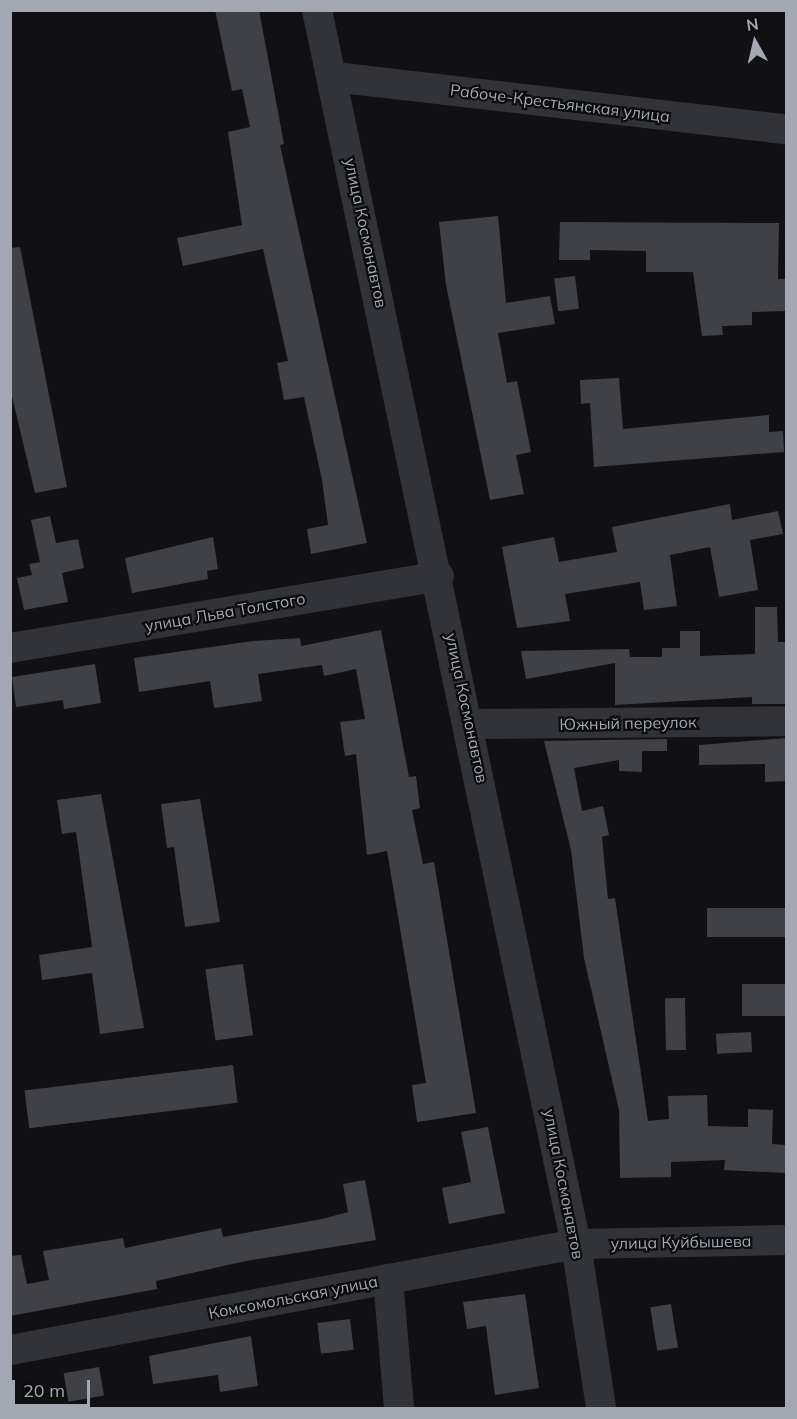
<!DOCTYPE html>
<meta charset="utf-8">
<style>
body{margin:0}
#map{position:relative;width:797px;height:1419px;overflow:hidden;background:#111113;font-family:Mulish,sans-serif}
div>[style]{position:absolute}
.building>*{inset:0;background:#404146;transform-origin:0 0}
.minor>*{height:30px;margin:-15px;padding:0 15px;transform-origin:15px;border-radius:15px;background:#323338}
span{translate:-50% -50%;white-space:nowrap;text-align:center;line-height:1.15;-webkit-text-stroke:4.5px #0c0c0e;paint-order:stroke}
.street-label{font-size:16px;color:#a3a8b3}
.frame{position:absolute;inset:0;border:12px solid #a3a8b3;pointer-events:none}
.north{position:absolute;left:725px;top:12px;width:60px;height:60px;-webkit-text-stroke:4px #0c0c0e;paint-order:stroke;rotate:352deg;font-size:16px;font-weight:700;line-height:24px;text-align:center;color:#a3a8b3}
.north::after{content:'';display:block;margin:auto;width:21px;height:27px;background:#a3a8b3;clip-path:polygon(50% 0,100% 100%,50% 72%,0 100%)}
.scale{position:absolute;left:12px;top:1380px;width:78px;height:27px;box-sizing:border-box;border:3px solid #a3a8b3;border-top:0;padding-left:8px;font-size:18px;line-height:21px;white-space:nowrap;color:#a3a8b3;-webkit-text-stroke:4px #0c0c0e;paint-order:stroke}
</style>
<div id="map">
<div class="building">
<i style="clip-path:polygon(215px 10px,259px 10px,284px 144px,280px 145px,367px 543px,311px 554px,307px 529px,328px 525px,322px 480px,304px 397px,284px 400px,277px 363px,288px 361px,263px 249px,183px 266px,177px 238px,242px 225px,228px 132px,250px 127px,242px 89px,232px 91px)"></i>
<i style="clip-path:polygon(498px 216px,506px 303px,550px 296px,555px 324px,498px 333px,507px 383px,517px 381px,531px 452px,516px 455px,524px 494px,490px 500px,446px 285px,439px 222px)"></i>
<i style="clip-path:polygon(560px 222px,779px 223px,778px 279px,786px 279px,786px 311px,752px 312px,752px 325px,722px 326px,723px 335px,702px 336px,693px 272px,646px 272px,646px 251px,590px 250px,590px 260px,559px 260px)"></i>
<i style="clip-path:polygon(20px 247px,67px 487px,35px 493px,10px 388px,10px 248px)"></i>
<i style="left:575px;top:276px;width:33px;height:21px;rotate:83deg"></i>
<i style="clip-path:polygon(619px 378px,623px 429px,769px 415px,769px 432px,783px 431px,784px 452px,594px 467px,590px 403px,581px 404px,580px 380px)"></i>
<i style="clip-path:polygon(730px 504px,732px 520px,778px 511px,783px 534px,750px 540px,758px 590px,719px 597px,710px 547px,670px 555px,677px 606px,644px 610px,640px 582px,565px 594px,570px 621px,517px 628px,502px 547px,554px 537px,559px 562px,617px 552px,612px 527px)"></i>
<i style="clip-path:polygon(50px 516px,56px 543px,78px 539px,84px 568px,62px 573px,68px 602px,24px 610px,17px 578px,32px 575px,29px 564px,40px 562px,31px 520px)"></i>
<i style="clip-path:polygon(213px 537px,218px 569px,207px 571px,208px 579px,132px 593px,125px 558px)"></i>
<i style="clip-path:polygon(755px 607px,777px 607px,778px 642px,786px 642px,786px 704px,752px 704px,752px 697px,615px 705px,615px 663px,526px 679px,521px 651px,629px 649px,630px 657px,662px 657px,662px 648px,680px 648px,680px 631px,700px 631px,700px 656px,755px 654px)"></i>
<i style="clip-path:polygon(381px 630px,409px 777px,416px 776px,420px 808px,412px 810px,423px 864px,434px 862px,476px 1113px,417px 1122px,412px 1085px,426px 1083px,387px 851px,367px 855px,356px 754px,345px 756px,340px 722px,365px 719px,356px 669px,324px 676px,322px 665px,258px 674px,262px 701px,214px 708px,210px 681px,139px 692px,134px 658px,253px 641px,300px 638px,301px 646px)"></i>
<i style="clip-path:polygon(95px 664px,101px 703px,64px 709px,63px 700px,16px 707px,12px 677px)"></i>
<i style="clip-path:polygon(786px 738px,786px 781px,765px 782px,765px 764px,699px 765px,699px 745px)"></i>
<i style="clip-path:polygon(667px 739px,667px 751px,642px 751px,642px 772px,619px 771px,619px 760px,574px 768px,582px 811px,603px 806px,609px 835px,602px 837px,608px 899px,615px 898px,648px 1121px,669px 1119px,668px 1096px,707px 1095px,708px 1126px,748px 1127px,748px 1109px,773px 1110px,772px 1144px,786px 1145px,786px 1173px,724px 1170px,725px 1160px,671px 1162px,671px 1177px,620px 1178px,619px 1110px,584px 958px,571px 850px,544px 741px)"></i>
<i style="clip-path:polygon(101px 794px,144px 1028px,100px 1034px,92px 973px,42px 980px,39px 955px,92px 947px,76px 832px,62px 834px,57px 800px)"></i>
<i style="clip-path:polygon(200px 799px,220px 922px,185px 927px,174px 847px,167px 848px,161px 804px)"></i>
<i style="left:786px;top:908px;width:29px;height:79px;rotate:90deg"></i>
<i style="left:243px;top:964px;width:72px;height:38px;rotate:82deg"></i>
<i style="left:742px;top:984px;width:44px;height:32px"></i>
<i style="left:685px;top:998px;width:52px;height:20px;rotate:89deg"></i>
<i style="left:751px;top:1032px;width:20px;height:35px;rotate:87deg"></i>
<i style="left:233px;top:1065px;width:38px;height:210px;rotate:83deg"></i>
<i style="clip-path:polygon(488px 1127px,505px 1213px,449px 1224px,442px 1188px,471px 1182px,461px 1132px)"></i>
<i style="clip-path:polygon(365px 1180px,376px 1240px,246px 1261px,156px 1281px,157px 1289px,10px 1316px,10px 1256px,21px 1255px,27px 1284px,49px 1280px,43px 1251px,123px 1238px,125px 1248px,221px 1228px,223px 1237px,322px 1219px,348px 1212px,343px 1184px)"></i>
<i style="clip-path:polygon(525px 1294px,539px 1388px,495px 1395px,486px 1326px,467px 1329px,463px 1302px)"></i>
<i style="left:671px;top:1304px;width:44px;height:21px;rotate:81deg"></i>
<i style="left:350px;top:1319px;width:31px;height:33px;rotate:83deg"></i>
<i style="clip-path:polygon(251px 1336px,258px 1386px,220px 1392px,218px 1375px,153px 1384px,149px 1356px)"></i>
<i style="left:99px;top:1367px;width:29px;height:36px;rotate:80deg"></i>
</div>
<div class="minor">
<i style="left:317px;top:10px;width:1261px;rotate:78.15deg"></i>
<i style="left:576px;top:1244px;width:166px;rotate:81.3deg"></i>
<i style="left:334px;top:77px;width:455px;rotate:6.6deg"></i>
<i style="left:10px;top:648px;width:435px;rotate:-9.5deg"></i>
<i style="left:470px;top:724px;width:316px;rotate:-0.5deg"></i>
<i style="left:388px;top:1279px;width:129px;rotate:85.1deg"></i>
<i style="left:10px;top:1350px;width:576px;rotate:-10.61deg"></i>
<i style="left:576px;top:1244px;width:210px;rotate:-1.1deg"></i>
</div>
<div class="street-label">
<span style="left:560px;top:103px;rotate:7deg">Рабоче-Крестьянская улица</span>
<span style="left:366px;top:233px;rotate:78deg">улица Космонавтов</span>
<span style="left:225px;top:612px;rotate:-10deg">улица Льва Толстого</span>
<span style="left:467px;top:708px;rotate:78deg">улица Космонавтов</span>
<span style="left:628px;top:723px;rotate:-1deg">Южный переулок</span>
<span style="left:564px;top:1184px;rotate:79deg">улица Космонавтов</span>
<span style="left:681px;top:1242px;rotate:-1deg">улица Куйбышева</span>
<span style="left:293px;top:1297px;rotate:-11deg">Комсомольская улица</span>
</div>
<div class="frame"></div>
<div class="north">N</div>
<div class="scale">20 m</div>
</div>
